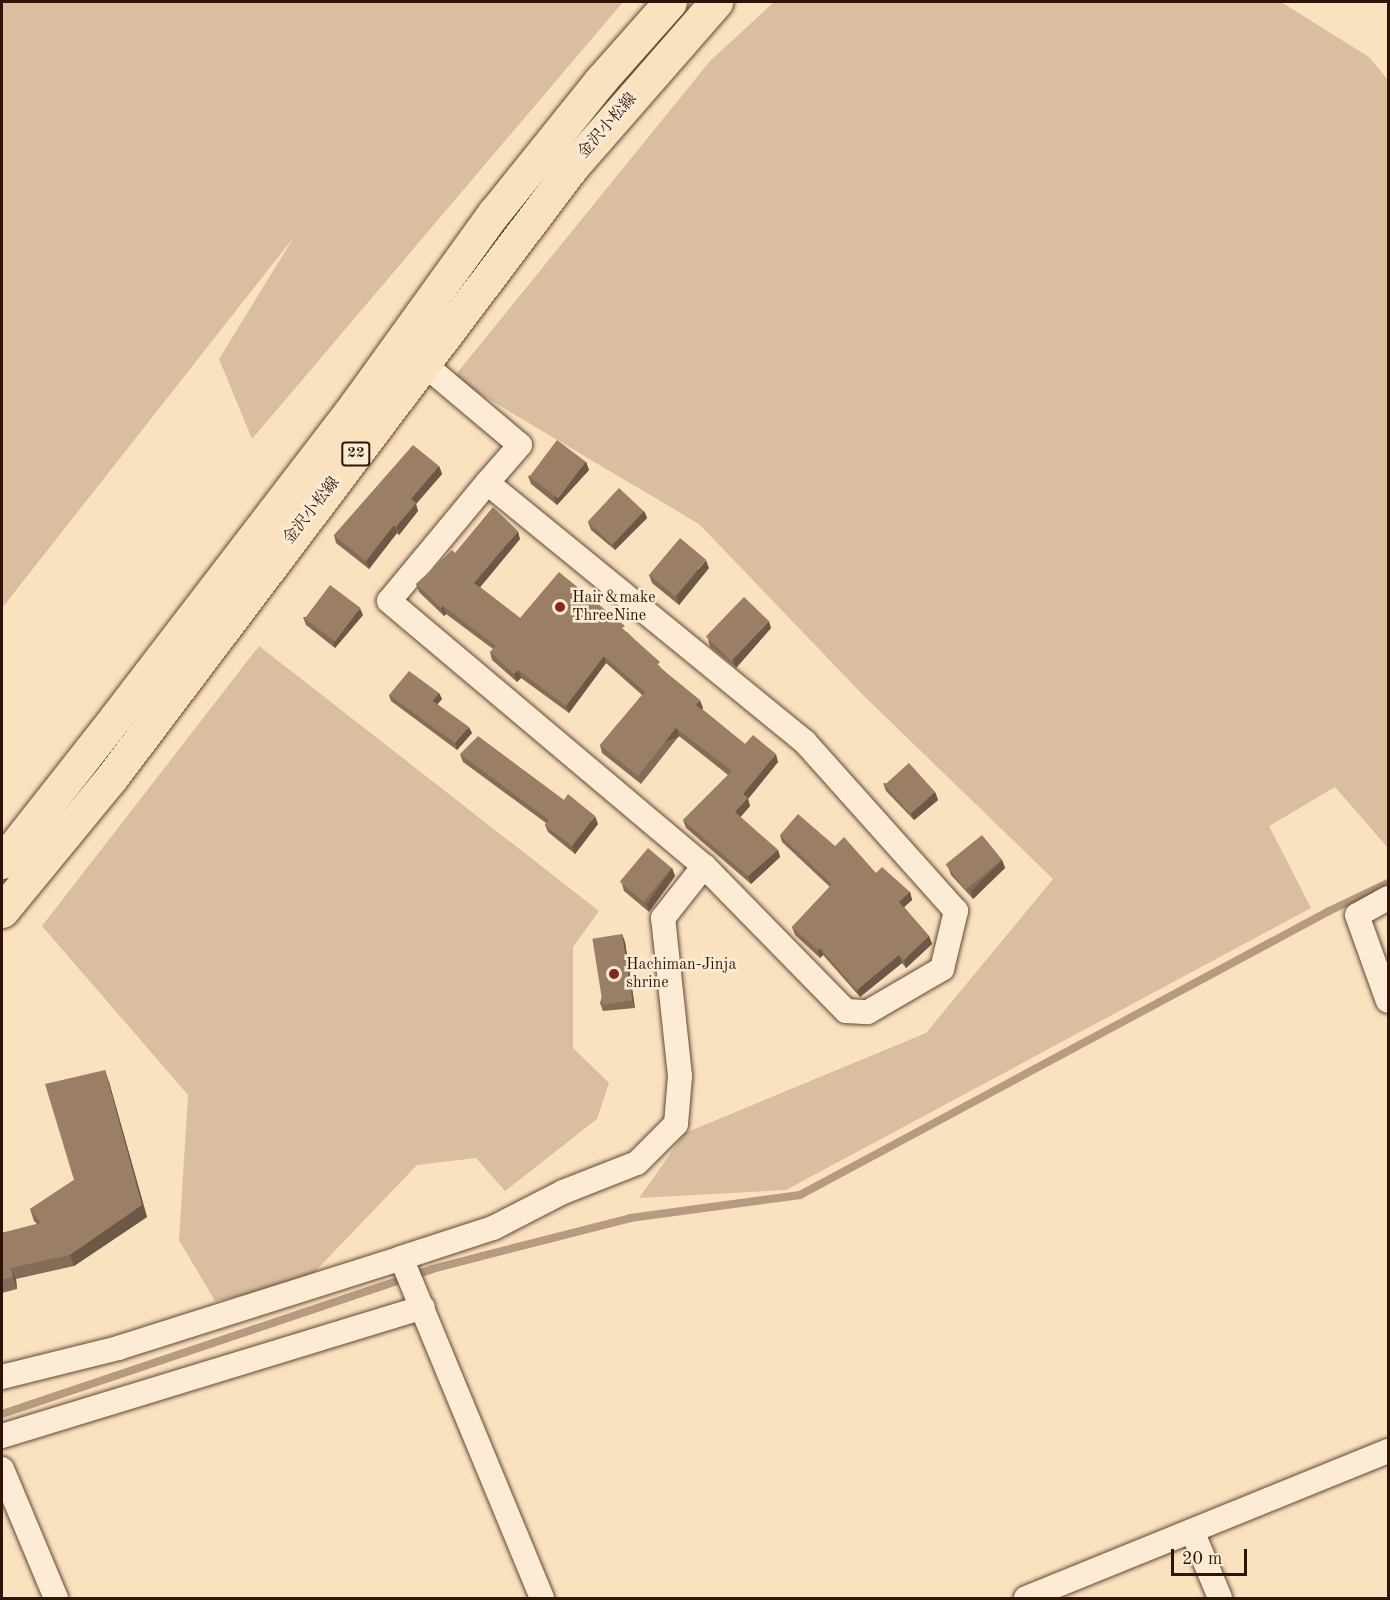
<!DOCTYPE html>
<meta charset="utf-8">
<style>
body{margin:0}
#map{position:relative;width:1390px;height:1600px;overflow:hidden;background:#fbe2be;font-family:"Old Standard TT","Noto Serif JP",serif}
div>[style]{position:absolute}
.green>*{inset:0;background:#d9bf9f}
.stream>*{height:8px;margin:-4px;padding:0 4px;transform-origin:4px;border-radius:4px;background:#b69b80}
.roads{filter:drop-shadow(0 0 2px #644635) drop-shadow(0 0 2px #644635)}
.street>*{height:24px;margin:-12px;padding:0 12px;transform-origin:12px;border-radius:12px;background:#fcecd5}
.primary>*{height:33px;margin:-16.5px;padding:0 16.5px;transform-origin:16.5px;border-radius:16.5px;background:#fbe2be}
.wall>*{inset:0;background:#846c58}
.shaded-wall>*{inset:0;background:#6c5847;transform-origin:0 0}
.building>*{inset:0;background:#9a7e66;transform-origin:0 0}
.dots>*{width:16px;height:16px;translate:-50% -50%;box-sizing:border-box;border:3px solid #fcecd5;border-radius:50%}
span{translate:-50% -50%;white-space:nowrap;text-align:center;line-height:1.15;-webkit-text-stroke:5px #fcecd5;paint-order:stroke}
.shield-label span{padding:2px 4px;background:#fcecd5;border:2px solid;border-radius:4px;-webkit-text-stroke-width:0}
.shield-label{font-size:15px;color:#311207;font-weight:700}
.street-label{font-size:16px;color:#311207}
.poi-label{font-size:16px;color:#311207}
.left{translate:0 -50%;text-align:left}
.frame{position:absolute;inset:0;border:3px solid #311207;pointer-events:none}
.scale{position:absolute;left:1171px;top:1549px;width:76px;height:27px;box-sizing:border-box;border:3px solid #311207;border-top:0;padding-left:8px;font-size:18px;line-height:21px;white-space:nowrap;color:#311207;-webkit-text-stroke:4px #fcecd5;paint-order:stroke}
</style>
<div id="map">
<div class="green">
<i style="clip-path:polygon(2px 2px,623px 2px,252px 439px,219px 359px,294px 237px,2px 608px)"></i>
<i style="clip-path:polygon(774px 2px,1281px 2px,1369px 57px,1388px 80px,1388px 848px,1335px 787px,1269px 826px,1311px 908px,786px 1190px,639px 1198px,685px 1133px,926px 1033px,1053px 879px,865px 697px,699px 524px,453px 378px,710px 61px)"></i>
<i style="clip-path:polygon(259px 646px,599px 911px,573px 947px,573px 1048px,609px 1083px,597px 1119px,505px 1191px,476px 1158px,417px 1165px,304px 1283px,215px 1301px,179px 1240px,188px 1095px,42px 926px)"></i>
</div>
<div class="stream">
<i style="left:2px;top:1414px;width:454px;rotate:-18.6deg"></i>
<i style="left:432px;top:1269px;width:204px;rotate:-14.4deg"></i>
<i style="left:630px;top:1218px;width:172px;rotate:-7.7deg"></i>
<i style="left:800px;top:1195px;width:600px;rotate:-28.23deg"></i>
<i style="left:1329px;top:911px;width:65px;rotate:-25.4deg"></i>
</div>
<div class="roads">
<div class="street">
<i style="left:425px;top:365px;width:124px;rotate:40.1deg"></i>
<i style="left:520px;top:445px;width:50px;rotate:131deg"></i>
<i style="left:487px;top:483px;width:153px;rotate:129.7deg"></i>
<i style="left:389px;top:601px;width:412px;rotate:40.1deg"></i>
<i style="left:704px;top:866px;width:203px;rotate:45.6deg"></i>
<i style="left:846px;top:1011px;width:22px;rotate:3deg"></i>
<i style="left:868px;top:1012px;width:86px;rotate:-30.2deg"></i>
<i style="left:942px;top:969px;width:60px;rotate:-76.4deg"></i>
<i style="left:956px;top:911px;width:227px;rotate:-131.8deg"></i>
<i style="left:805px;top:742px;width:410px;rotate:-140.8deg"></i>
<i style="left:1388px;top:898px;width:35px;rotate:151deg"></i>
<i style="left:1357px;top:915px;width:91px;rotate:70.2deg"></i>
<i style="left:2px;top:1377px;width:120px;rotate:-14deg"></i>
<i style="left:118px;top:1348px;width:297px;rotate:-17.6deg"></i>
<i style="left:2px;top:1436px;width:440px;rotate:-17deg"></i>
<i style="left:2px;top:1469px;width:140px;rotate:67.3deg"></i>
<i style="left:1193px;top:1533px;width:70px;rotate:67.4deg"></i>
<i style="left:542px;top:1598px;width:368px;rotate:-112.5deg"></i>
<i style="left:401px;top:1258px;width:97px;rotate:-18.1deg"></i>
<i style="left:493px;top:1228px;width:79px;rotate:-27.2deg"></i>
<i style="left:563px;top:1192px;width:79px;rotate:-21.4deg"></i>
<i style="left:637px;top:1163px;width:55px;rotate:-45deg"></i>
<i style="left:676px;top:1124px;width:48px;rotate:-85.2deg"></i>
<i style="left:680px;top:1076px;width:159px;rotate:-96.1deg"></i>
<i style="left:663px;top:918px;width:66px;rotate:-51.7deg"></i>
<i style="left:1026px;top:1598px;width:391px;rotate:-22.1deg"></i>
</div>
<div class="primary">
<i style="left:2px;top:862px;width:184px;rotate:-51.8deg"></i>
<i style="left:116px;top:717px;width:394px;rotate:-52.5deg"></i>
<i style="left:356px;top:404px;width:236px;rotate:-54.2deg"></i>
<i style="left:494px;top:213px;width:171px;rotate:-51.2deg"></i>
<i style="left:601px;top:80px;width:104px;rotate:-48.5deg"></i>
<i style="left:2px;top:911px;width:173px;rotate:-50.6deg"></i>
<i style="left:112px;top:777px;width:765px;rotate:-52.97deg"></i>
<i style="left:573px;top:166px;width:218px;rotate:-48.9deg"></i>
</div>
</div>
<div class="wall">
<i style="clip-path:polygon(586px 462px,589px 470px,557px 505px,531px 484px,528px 476px)"></i>
<i style="clip-path:polygon(439px 466px,442px 474px,416px 504px,418px 511px,399px 535px,397px 533px,369px 569px,336px 543px,334px 535px)"></i>
<i style="clip-path:polygon(644px 511px,647px 518px,615px 550px,591px 530px,588px 522px)"></i>
<i style="clip-path:polygon(520px 539px,480px 587px,520px 618px,627px 632px,662px 669px,703px 708px,702px 709px,745px 744px,778px 762px,748px 799px,750px 806px,740px 817px,778px 850px,780px 857px,751px 884px,686px 828px,683px 820px,728px 775px,679px 736px,641px 784px,602px 753px,600px 745px,642px 695px,606px 663px,569px 713px,521px 678px,517px 682px,492px 660px,490px 652px,493px 649px,446px 614px,444px 616px,419px 592px,416px 584px,455px 553px)"></i>
<i style="clip-path:polygon(709px 568px,679px 605px,652px 583px,649px 575px)"></i>
<i style="clip-path:polygon(363px 615px,335px 648px,306px 625px,303px 617px)"></i>
<i style="clip-path:polygon(771px 628px,736px 668px,710px 647px,708px 639px)"></i>
<i style="clip-path:polygon(439px 693px,442px 699px,437px 704px,472px 733px,457px 750px,391px 701px,389px 695px)"></i>
<i style="clip-path:polygon(460px 754px,598px 824px,575px 854px,548px 832px,545px 825px,546px 823px,463px 762px)"></i>
<i style="clip-path:polygon(883px 783px,935px 792px,938px 800px,914px 820px,886px 791px)"></i>
<i style="clip-path:polygon(780px 835px,835px 846px,876px 873px,910px 892px,912px 900px,904px 907px,929px 936px,932px 944px,906px 968px,902px 963px,860px 997px,823px 955px,820px 958px,795px 935px,792px 927px,830px 887px,782px 842px)"></i>
<i style="clip-path:polygon(1002px 860px,1005px 868px,973px 899px,951px 875px,948px 867px)"></i>
<i style="clip-path:polygon(672px 868px,675px 876px,649px 912px,624px 891px,622px 884px)"></i>
<i style="clip-path:polygon(622px 934px,625px 942px,635px 1008px,603px 1011px,600px 1003px)"></i>
<i style="clip-path:polygon(109px 1082px,147px 1217px,74px 1266px,16px 1279px,17px 1289px,2px 1293px,2px 1233px,37px 1224px,34px 1221px,30px 1209px,74px 1180px)"></i>
</div>
<div class="shaded-wall">
<i style="clip-path:polygon(586px 462px,589px 470px,557px 505px,554px 497px)"></i>
<i style="clip-path:polygon(439px 466px,442px 474px,416px 504px,418px 511px,399px 535px,396px 527px,411px 499px)"></i>
<i style="clip-path:polygon(644px 511px,647px 518px,615px 550px,612px 542px)"></i>
<i style="clip-path:polygon(394px 525px,397px 533px,369px 569px,366px 561px)"></i>
<i style="clip-path:polygon(518px 531px,520px 539px,477px 591px,474px 583px)"></i>
<i style="clip-path:polygon(706px 560px,709px 568px,679px 605px,676px 597px)"></i>
<i style="clip-path:polygon(443px 606px,446px 614px,444px 616px,441px 608px)"></i>
<i style="clip-path:polygon(360px 608px,363px 615px,335px 648px,333px 640px)"></i>
<i style="clip-path:polygon(769px 621px,771px 628px,736px 668px,733px 660px)"></i>
<i style="clip-path:polygon(604px 656px,606px 663px,569px 713px,566px 706px)"></i>
<i style="clip-path:polygon(518px 670px,521px 678px,517px 682px,514px 674px)"></i>
<i style="clip-path:polygon(439px 693px,442px 699px,435px 707px,433px 701px)"></i>
<i style="clip-path:polygon(700px 700px,703px 708px,699px 713px,696px 705px)"></i>
<i style="clip-path:polygon(469px 727px,472px 733px,457px 750px,455px 743px)"></i>
<i style="left:676px;top:728px;width:9px;height:61px;rotate:69deg"></i>
<i style="clip-path:polygon(776px 754px,778px 762px,748px 799px,750px 806px,738px 820px,735px 812px,743px 794px)"></i>
<i style="clip-path:polygon(935px 792px,938px 800px,914px 820px,911px 813px)"></i>
<i style="clip-path:polygon(595px 816px,598px 824px,575px 854px,572px 846px)"></i>
<i style="clip-path:polygon(778px 850px,780px 857px,751px 884px,748px 876px)"></i>
<i style="clip-path:polygon(1002px 860px,1005px 868px,973px 899px,971px 891px)"></i>
<i style="clip-path:polygon(672px 868px,675px 876px,649px 912px,647px 904px)"></i>
<i style="clip-path:polygon(910px 892px,912px 900px,902px 909px,899px 902px)"></i>
<i style="clip-path:polygon(622px 934px,625px 942px,635px 1008px,632px 1000px)"></i>
<i style="clip-path:polygon(929px 936px,932px 944px,906px 968px,904px 960px)"></i>
<i style="clip-path:polygon(820px 948px,823px 955px,820px 958px,818px 950px)"></i>
<i style="clip-path:polygon(899px 955px,902px 963px,860px 997px,857px 990px)"></i>
<i style="clip-path:polygon(105px 1070px,109px 1082px,147px 1217px,74px 1266px,70px 1255px)"></i>
<i style="clip-path:polygon(11px 1268px,16px 1279px,17px 1289px,13px 1277px)"></i>
</div>
<div class="building">
<i style="left:557px;top:440px;width:36px;height:46px;rotate:37deg"></i>
<i style="clip-path:polygon(413px 445px,439px 466px,411px 499px,416px 503px,396px 527px,394px 525px,366px 561px,334px 535px)"></i>
<i style="left:619px;top:488px;width:34px;height:46px;rotate:43deg"></i>
<i style="clip-path:polygon(493px 507px,518px 531px,474px 583px,520px 618px,559px 572px,625px 626px,622px 628px,660px 662px,657px 665px,700px 700px,696px 705px,745px 744px,753px 735px,776px 754px,743px 794px,748px 798px,735px 812px,778px 850px,748px 876px,683px 820px,732px 771px,676px 728px,638px 776px,600px 745px,645px 692px,604px 656px,566px 706px,518px 670px,514px 674px,490px 652px,496px 646px,443px 606px,441px 608px,416px 584px,452px 550px,455px 553px)"></i>
<i style="left:680px;top:538px;width:34px;height:48px;rotate:40deg"></i>
<i style="left:330px;top:585px;width:38px;height:42px;rotate:37deg"></i>
<i style="left:744px;top:597px;width:35px;height:55px;rotate:44deg"></i>
<i style="clip-path:polygon(409px 671px,439px 693px,433px 701px,469px 727px,455px 743px,389px 695px)"></i>
<i style="clip-path:polygon(478px 736px,564px 800px,568px 794px,595px 816px,572px 846px,545px 825px,549px 820px,460px 754px)"></i>
<i style="left:909px;top:763px;width:39px;height:33px;rotate:48deg"></i>
<i style="clip-path:polygon(798px 814px,835px 846px,844px 837px,876px 873px,882px 867px,910px 892px,899px 902px,929px 936px,904px 960px,899px 955px,857px 990px,820px 948px,818px 950px,792px 927px,832px 884px,780px 835px)"></i>
<i style="left:982px;top:835px;width:32px;height:47px;rotate:51deg"></i>
<i style="left:648px;top:848px;width:31px;height:44px;rotate:40deg"></i>
<i style="left:622px;top:934px;width:67px;height:30px;rotate:81deg"></i>
<i style="clip-path:polygon(105px 1070px,142px 1205px,70px 1255px,11px 1268px,13px 1277px,2px 1280px,2px 1233px,41px 1223px,30px 1209px,74px 1180px,45px 1084px)"></i>
</div>
<div class="dots">
<i style="left:560px;top:607px;background:#8f2418"></i>
<i style="left:614px;top:974px;background:#8f2418"></i>
</div>
<div class="shield-label">
<span style="left:356px;top:454px">22</span>
</div>
<div class="street-label">
<span style="left:608px;top:126px;rotate:-49deg">金沢小松線</span>
<span style="left:312px;top:511px;rotate:-52deg">金沢小松線</span>
</div>
<div class="poi-label">
<span class="left" style="left:572px;top:607px">Hair＆make<br>ThreeNine</span>
<span class="left" style="left:626px;top:974px">Hachiman-Jinja<br>shrine</span>
</div>
<div class="frame"></div>
<div class="scale">20 m</div>
</div>
